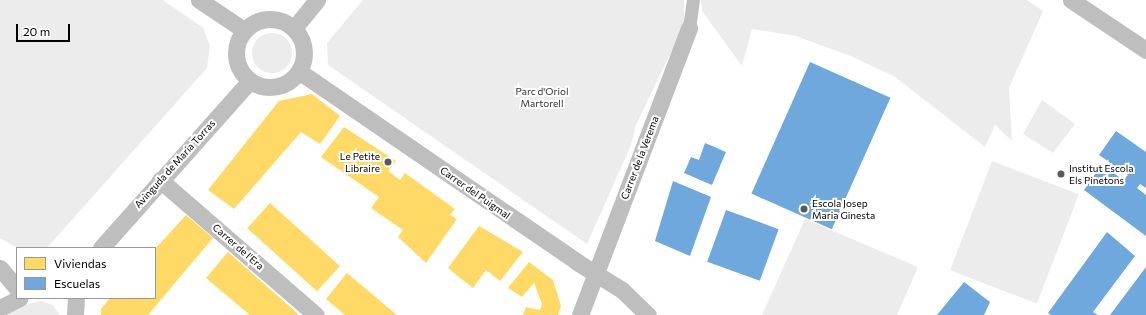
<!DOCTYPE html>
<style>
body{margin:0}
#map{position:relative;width:1146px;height:315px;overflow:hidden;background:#fff;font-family:Commissioner,sans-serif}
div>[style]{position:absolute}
.green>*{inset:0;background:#ececec;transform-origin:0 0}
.round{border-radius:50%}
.homes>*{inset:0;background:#ffd966;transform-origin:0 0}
.schools>*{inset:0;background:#6fa8dc;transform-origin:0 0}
.pedestrian>*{height:13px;margin:-6.5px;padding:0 6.5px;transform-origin:6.5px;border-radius:6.5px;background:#bebebe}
.minor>*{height:17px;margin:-8.5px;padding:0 8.5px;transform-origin:8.5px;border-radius:8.5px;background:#bebebe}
.minor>.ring{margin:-8.5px;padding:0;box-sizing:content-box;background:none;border:17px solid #bebebe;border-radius:50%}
.dots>*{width:11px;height:11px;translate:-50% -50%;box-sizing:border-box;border:2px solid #fff;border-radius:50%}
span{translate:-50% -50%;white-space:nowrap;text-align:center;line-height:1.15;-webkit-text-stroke:4px #fff;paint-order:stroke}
.park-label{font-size:10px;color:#333}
.poi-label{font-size:10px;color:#000}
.right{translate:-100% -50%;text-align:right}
.left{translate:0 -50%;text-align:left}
.street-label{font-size:10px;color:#000}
.legend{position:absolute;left:16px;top:247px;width:140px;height:52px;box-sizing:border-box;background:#fff;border:1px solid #999;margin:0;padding:5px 7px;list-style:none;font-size:12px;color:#000}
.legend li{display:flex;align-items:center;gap:8px;height:20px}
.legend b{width:20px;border:1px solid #999}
.scale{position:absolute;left:16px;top:24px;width:54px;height:18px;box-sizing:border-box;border:2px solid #000;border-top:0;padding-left:5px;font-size:12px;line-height:14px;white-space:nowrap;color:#000;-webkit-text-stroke:3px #fff;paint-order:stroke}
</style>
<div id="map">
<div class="green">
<i style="clip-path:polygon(0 0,163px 0,203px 28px,210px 46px,207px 68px,47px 248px,17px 248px,0 238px)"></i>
<i style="clip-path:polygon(363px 0,684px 0,684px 25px,636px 125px,631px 145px,587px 244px,328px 65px,327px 43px)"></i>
<i style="clip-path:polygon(701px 0,1027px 0,1043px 11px,1009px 88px,1012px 141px,995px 125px,985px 147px,895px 77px,853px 57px,796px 36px,752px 29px,742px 66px,702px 11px)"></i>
<i class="round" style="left:252px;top:33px;width:40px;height:40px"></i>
<i style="clip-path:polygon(1042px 100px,1075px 124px,1053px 153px,1023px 134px)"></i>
<i style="left:992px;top:161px;width:93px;height:117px;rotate:21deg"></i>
<i style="clip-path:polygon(805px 219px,918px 267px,897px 315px,762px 315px)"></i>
<i style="clip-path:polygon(41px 301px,53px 305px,60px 315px,8px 315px,21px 306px)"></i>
</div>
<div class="homes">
<i style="clip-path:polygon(312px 94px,340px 116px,320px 144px,301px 132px,234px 209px,208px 190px,279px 101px)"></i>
<i style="clip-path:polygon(344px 127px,396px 161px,388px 171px,400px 180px,405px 173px,455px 209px,450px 215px,457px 219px,426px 263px,398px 237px,403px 230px,371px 208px,379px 197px,321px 157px)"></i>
<i style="left:270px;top:203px;width:94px;height:34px;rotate:42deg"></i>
<i style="clip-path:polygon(186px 215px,213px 238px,148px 315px,101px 315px,101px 309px,110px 298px,155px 298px,155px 249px)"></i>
<i style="clip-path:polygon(479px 226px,523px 252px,500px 281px,486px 270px,473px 288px,448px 268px)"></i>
<i style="clip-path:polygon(228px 252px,298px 314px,297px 315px,250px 315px,206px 278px)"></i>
<i style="clip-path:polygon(529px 262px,553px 280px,561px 306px,558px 315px,523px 315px,526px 307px,540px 310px,542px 304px,534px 283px,522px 297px,508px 288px)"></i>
<i style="clip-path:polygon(347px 273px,397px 315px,345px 315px,326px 299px)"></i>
</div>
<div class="schools">
<i style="left:810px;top:62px;width:88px;height:144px;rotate:24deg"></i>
<i style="clip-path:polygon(1116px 131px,1146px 152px,1146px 188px,1140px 184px,1137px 188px,1146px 195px,1146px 236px,1084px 190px,1102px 164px,1123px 180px,1128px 175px,1099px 155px)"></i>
<i style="clip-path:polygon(705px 143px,726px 152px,712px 185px,684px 173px,691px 157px,699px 160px)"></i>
<i style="clip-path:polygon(673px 181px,711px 197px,690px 256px,655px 241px)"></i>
<i style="left:726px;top:210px;width:56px;height:55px;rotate:20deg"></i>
<i style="clip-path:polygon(1107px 232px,1135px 256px,1093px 312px,1098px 315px,1051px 315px,1048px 313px)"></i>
<i style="clip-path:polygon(1146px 267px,1146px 315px,1110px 315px)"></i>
<i style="clip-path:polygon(964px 282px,990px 302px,984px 315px,937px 315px)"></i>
</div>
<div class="pedestrian">
<i style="left:689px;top:28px;width:28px;rotate:-82deg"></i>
</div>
<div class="minor">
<i style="left:199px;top:0;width:54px;rotate:33.7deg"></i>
<i style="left:1071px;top:0;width:90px;rotate:33.7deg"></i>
<i class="ring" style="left:236px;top:19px;width:51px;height:51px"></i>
<i style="left:295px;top:27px;width:35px;rotate:-51deg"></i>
<i style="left:300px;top:72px;width:336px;rotate:34.4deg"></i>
<i style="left:577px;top:262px;width:53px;rotate:31.9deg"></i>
<i style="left:622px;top:290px;width:36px;rotate:44deg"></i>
<i style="left:160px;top:180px;width:206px;rotate:40.9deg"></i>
<i style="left:101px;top:248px;width:224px;rotate:-48.3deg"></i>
<i style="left:0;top:268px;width:26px;rotate:50deg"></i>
<i style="left:0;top:308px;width:22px;rotate:-27deg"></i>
<i style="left:75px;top:315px;width:17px;rotate:-87deg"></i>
<i style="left:580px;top:315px;width:307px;rotate:-69.2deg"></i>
</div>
<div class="dots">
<i style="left:388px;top:162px;background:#595959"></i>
<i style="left:1061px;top:174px;background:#595959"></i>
<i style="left:804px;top:209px;background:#595959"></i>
</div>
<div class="park-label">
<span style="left:542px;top:97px">Parc d'Oriol<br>Martorell</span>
</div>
<div class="poi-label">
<span class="right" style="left:380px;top:162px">Le Petite<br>Libraire</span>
<span class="left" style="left:1069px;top:174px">Institut Escola<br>Els Pinetons</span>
<span class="left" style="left:812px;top:209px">Escola Josep<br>Maria Ginesta</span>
</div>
<div class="street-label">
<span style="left:640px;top:158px;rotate:-69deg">Carrer de la Verema</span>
<span style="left:175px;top:164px;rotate:-48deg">Avinguda de Maria Torras</span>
<span style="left:475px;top:193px;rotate:35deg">Carrer del Puigmal</span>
<span style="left:238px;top:247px;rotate:41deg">Carrer de l'Era</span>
</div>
<ul class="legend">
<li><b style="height:11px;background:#ffd966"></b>Viviendas</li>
<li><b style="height:11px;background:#6fa8dc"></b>Escuelas</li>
</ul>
<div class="scale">20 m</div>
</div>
